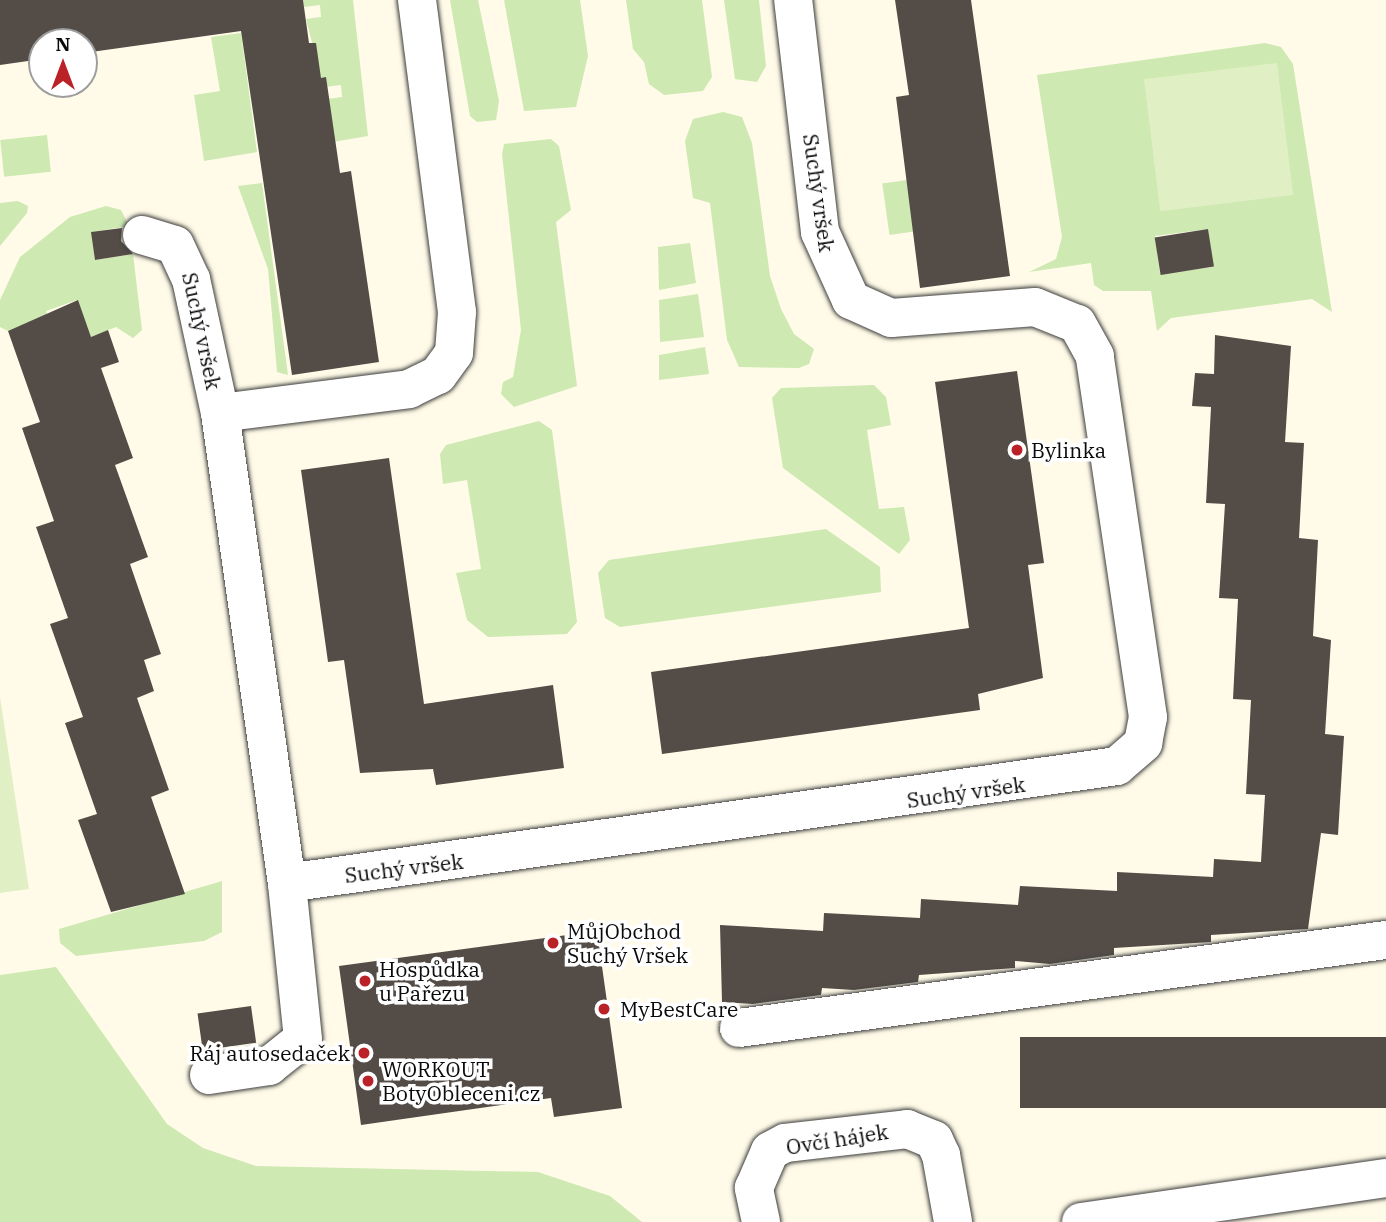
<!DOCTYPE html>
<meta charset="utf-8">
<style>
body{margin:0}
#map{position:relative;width:1386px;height:1222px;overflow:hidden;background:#fffbe8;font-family:"IBM Plex Serif",serif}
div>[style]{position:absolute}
.green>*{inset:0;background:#cee9b2;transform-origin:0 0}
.pitch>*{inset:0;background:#e0f0c4;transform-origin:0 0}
.building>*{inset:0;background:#534c47;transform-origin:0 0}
.roads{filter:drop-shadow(0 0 2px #3d3d3d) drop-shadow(0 0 2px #3d3d3d)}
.minor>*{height:38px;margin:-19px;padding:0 19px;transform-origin:19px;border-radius:19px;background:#fff}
.dots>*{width:19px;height:19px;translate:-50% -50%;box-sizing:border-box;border:4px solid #fff;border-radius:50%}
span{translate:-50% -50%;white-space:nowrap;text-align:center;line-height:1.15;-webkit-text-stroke:7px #fff;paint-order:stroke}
.street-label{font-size:21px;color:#0a0a0a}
.poi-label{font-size:21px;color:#0a0a0a}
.left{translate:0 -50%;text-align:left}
.right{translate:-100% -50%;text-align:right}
.north{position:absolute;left:28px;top:28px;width:70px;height:70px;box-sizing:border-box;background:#fff;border:2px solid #9d9d9d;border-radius:50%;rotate:0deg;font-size:19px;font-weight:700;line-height:28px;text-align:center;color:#0a0a0a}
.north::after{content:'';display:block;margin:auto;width:24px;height:32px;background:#bb2227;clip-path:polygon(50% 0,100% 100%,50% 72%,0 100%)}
</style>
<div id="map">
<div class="green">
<i style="clip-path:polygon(303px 0,353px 0,368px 136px,333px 142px,327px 99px,342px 97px,341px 85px,325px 87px,321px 78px,306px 19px,321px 17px,320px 5px,304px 7px)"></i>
<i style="clip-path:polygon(450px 0,478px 0,499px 101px,496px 120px,477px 122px,470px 116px)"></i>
<i style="clip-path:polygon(504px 0,580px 0,588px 56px,576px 107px,524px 111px)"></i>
<i style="clip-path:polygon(626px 0,702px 0,712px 77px,703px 91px,664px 95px,649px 84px,644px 62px,633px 49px)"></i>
<i style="clip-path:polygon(724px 0,759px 0,766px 66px,757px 82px,735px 79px)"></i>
<i style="clip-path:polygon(241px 33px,257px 152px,204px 161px,194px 95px,220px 91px,211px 37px)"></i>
<i style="clip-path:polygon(evenodd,1265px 43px,1281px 47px,1293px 64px,1332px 312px,1312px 299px,1171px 318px,1157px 331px,1151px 291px,1103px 291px,1094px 285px,1091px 263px,1029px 272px,1056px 259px,1062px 237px,1037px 75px,1265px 43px,1208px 229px,1213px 267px,1160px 274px,1155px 236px,1208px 229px)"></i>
<i style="clip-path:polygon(723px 112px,742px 117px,752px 143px,770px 276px,781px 309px,794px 334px,814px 349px,809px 364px,799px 368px,739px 367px,727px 340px,710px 203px,693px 198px,685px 141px,693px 119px)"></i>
<i style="left:47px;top:135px;width:37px;height:47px;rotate:84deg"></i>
<i style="clip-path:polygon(551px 139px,559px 146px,571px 210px,556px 222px,577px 386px,514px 407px,501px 394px,503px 382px,513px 377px,521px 330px,502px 154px,504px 144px)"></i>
<i style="left:907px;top:180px;width:52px;height:25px;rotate:82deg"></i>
<i style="clip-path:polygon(262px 183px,288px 375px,277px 372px,268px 269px,238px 186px)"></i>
<i style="clip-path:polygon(18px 201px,28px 206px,27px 213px,0 246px,0 203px)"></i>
<i style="clip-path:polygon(106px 206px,121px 210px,129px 226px,92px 232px,95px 260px,133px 254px,142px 330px,133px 338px,116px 327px,91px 337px,77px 300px,46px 311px,48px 318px,8px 331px,0 327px,0 300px,20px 257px,70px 217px)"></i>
<i style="clip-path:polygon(690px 243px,696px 283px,659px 290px,658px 247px)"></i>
<i style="clip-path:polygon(698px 294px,704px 337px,660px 342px,659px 300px)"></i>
<i style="clip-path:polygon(705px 347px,709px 374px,659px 380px,659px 355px)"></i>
<i style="clip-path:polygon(874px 385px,886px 397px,891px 425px,867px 430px,879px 509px,904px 507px,910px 540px,899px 554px,783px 468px,772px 398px,781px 388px)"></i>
<i style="clip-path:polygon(539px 421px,552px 430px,577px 622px,567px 634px,488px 637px,467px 620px,456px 573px,481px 569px,467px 480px,443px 484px,440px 454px,446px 445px)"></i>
<i style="clip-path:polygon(826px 529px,880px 567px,881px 592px,620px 627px,605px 618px,598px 573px,609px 560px)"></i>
<i style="clip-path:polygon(222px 881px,222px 932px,204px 941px,76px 956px,60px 943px,59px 929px)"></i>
<i style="clip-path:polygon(56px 967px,167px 1124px,203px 1148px,256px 1166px,538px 1172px,610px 1196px,642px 1222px,0 1222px,0 975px)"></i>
</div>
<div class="pitch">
<i style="left:1277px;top:63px;width:133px;height:134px;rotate:83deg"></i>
<i style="clip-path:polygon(0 697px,29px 889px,0 893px)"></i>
</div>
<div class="building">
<i style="clip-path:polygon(0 0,303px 0,309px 43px,316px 43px,321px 78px,326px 77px,340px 173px,351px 171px,379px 362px,292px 375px,241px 31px,84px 53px,84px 42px,42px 42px,42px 59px,0 65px)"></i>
<i style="clip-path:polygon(895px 0,971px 0,1010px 276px,920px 288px,896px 97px,909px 95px)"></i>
<i style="clip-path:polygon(122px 228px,121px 241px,133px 254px,95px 260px,91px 232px)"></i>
<i style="left:1208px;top:229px;width:38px;height:54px;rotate:81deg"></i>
<i style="clip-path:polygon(78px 300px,91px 337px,108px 330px,119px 362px,101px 368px,133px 458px,115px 465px,148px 557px,130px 564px,161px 654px,144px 660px,154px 691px,137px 698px,169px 790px,151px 797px,185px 894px,111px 912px,78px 820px,97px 814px,65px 723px,83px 717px,50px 624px,68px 618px,36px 527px,54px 521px,22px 428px,40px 422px,8px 331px)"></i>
<i style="clip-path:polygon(1215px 335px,1291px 346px,1285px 442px,1304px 443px,1299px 538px,1318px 540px,1313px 636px,1331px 640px,1325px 734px,1344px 736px,1338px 835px,1321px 833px,1308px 929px,1211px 935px,1211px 942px,1114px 948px,1114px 955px,1050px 964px,1015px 961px,1015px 968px,919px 975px,918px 982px,854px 990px,822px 988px,821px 995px,753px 1004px,722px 1002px,720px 925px,823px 931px,824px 913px,920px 918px,921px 899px,1018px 905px,1020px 886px,1117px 891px,1117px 872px,1213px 877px,1214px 859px,1261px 862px,1265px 795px,1246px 794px,1251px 700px,1233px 699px,1238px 599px,1219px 598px,1225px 504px,1206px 503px,1211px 407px,1192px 406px,1195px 373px,1214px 374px)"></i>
<i style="clip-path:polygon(1017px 371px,1044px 563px,1028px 565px,1043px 678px,978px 694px,980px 710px,662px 754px,651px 672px,969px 628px,935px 382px)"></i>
<i style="clip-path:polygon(389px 458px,424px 704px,553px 685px,564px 768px,436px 785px,433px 769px,360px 773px,344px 660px,328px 662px,301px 470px)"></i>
<i style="clip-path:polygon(597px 931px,622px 1108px,554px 1117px,551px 1098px,361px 1125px,339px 966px)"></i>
<i style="left:251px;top:1006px;width:37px;height:54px;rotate:82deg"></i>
<i style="left:1386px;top:1037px;width:71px;height:366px;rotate:90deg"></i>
</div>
<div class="roads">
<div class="minor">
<i style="left:142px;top:235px;width:34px;rotate:17deg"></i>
<i style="left:175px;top:245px;width:38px;rotate:65deg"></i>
<i style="left:191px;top:279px;width:137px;rotate:77.8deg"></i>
<i style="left:220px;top:413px;width:475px;rotate:81.9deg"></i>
<i style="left:287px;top:883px;width:838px;rotate:-8.02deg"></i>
<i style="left:1117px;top:766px;width:35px;rotate:-41deg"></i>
<i style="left:1143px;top:743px;width:26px;rotate:-79deg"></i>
<i style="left:1148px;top:717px;width:365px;rotate:-98.4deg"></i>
<i style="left:1095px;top:356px;width:37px;rotate:-119deg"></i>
<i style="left:1077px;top:324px;width:45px;rotate:-158deg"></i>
<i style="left:1035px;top:307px;width:144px;rotate:175.6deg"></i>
<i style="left:891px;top:318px;width:44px;rotate:-155.8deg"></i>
<i style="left:851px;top:300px;width:75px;rotate:-114.5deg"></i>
<i style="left:820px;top:232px;width:234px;rotate:-96.6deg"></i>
<i style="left:220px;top:413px;width:191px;rotate:-7.2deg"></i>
<i style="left:409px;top:389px;width:32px;rotate:-26deg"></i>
<i style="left:438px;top:375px;width:27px;rotate:-54deg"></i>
<i style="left:454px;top:353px;width:41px;rotate:-85.8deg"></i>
<i style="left:457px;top:312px;width:315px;rotate:-97.3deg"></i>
<i style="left:739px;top:1028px;width:653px;rotate:-7.75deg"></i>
<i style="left:209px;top:1075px;width:61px;rotate:-8.5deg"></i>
<i style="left:269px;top:1066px;width:43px;rotate:-38.5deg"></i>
<i style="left:303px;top:1039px;width:157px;rotate:-95.9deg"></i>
<i style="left:761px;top:1222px;width:35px;rotate:-102deg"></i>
<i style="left:754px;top:1188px;width:40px;rotate:-66.6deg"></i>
<i style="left:770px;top:1151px;width:17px;rotate:-28deg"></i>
<i style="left:785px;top:1143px;width:123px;rotate:-6.5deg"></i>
<i style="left:907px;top:1129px;width:29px;rotate:22deg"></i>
<i style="left:934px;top:1140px;width:17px;rotate:65deg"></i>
<i style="left:941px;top:1155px;width:68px;rotate:79.8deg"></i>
<i style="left:1081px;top:1222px;width:308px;rotate:-8.2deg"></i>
</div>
</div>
<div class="dots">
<i style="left:1017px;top:450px;background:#bb2227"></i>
<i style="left:553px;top:943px;background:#bb2227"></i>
<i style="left:365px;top:981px;background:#bb2227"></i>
<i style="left:604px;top:1009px;background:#bb2227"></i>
<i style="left:364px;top:1053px;background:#bb2227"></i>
<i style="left:368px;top:1081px;background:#bb2227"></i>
</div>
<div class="street-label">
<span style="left:819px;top:193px;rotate:82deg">Suchý vršek</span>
<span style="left:202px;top:331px;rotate:78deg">Suchý vršek</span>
<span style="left:966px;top:792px;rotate:-8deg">Suchý vršek</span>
<span style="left:404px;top:868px;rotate:-7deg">Suchý vršek</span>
<span style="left:837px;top:1139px;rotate:-9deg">Ovčí hájek</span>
</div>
<div class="poi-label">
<span class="left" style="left:1031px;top:450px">Bylinka</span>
<span class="left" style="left:567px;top:943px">MůjObchod<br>Suchý Vršek</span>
<span class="left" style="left:379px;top:981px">Hospůdka<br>u Pařezu</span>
<span class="left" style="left:620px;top:1009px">MyBestCare</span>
<span class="right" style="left:350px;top:1053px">Ráj autosedaček</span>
<span class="left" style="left:382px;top:1081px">WORKOUT<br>BotyObleceni.cz</span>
</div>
<div class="north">N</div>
</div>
